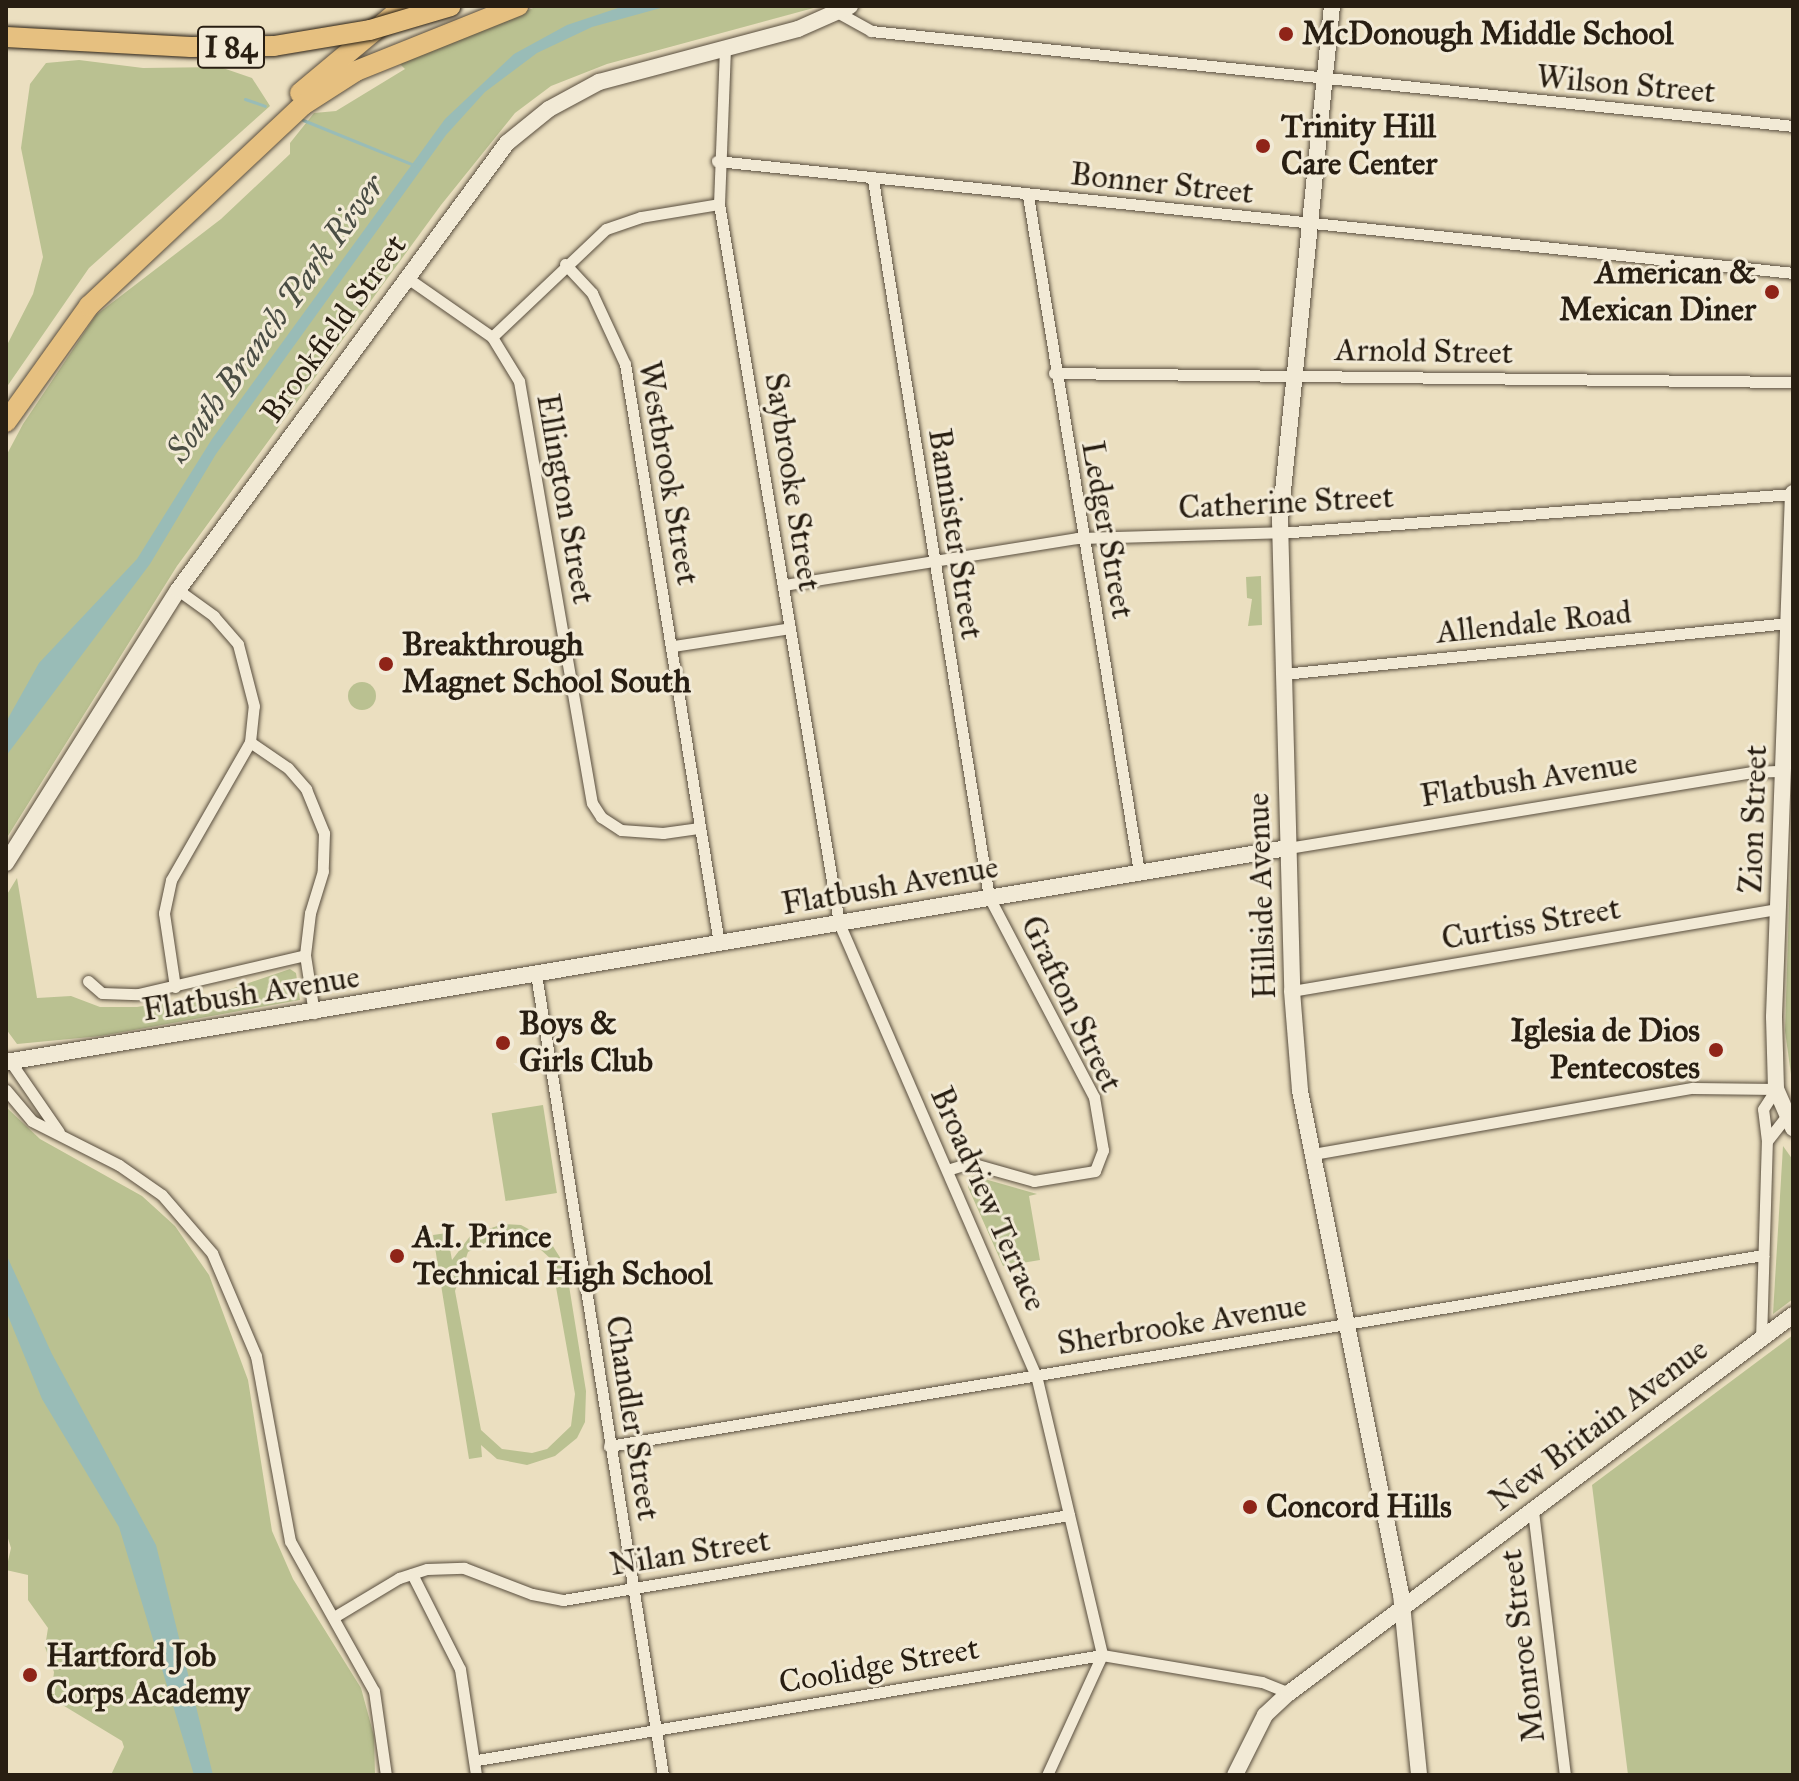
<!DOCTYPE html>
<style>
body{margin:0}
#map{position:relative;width:1799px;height:1781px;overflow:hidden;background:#ebdfc0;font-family:"IM FELL Great Primer",serif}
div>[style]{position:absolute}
.green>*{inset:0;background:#bac191;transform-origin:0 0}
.round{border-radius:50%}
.water>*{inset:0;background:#99bcb7}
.stream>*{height:3px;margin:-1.5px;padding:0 1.5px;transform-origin:1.5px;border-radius:1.5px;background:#99bcb7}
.roads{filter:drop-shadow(0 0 2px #594e3e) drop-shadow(0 0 2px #594e3e)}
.street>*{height:11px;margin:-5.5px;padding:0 5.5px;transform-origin:5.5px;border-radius:5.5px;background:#f2ead6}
.secondary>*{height:16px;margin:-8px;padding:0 8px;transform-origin:8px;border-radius:8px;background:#f2ead6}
.highway>*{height:20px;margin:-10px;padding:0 10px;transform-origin:10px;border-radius:10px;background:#e6c080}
.bridges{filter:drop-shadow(0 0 2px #281e12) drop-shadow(0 0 2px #281e12)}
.highway-bridge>*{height:20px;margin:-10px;padding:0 10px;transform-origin:10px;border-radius:10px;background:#e6c080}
.dots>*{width:22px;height:22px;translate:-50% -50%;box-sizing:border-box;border:4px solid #f2ead6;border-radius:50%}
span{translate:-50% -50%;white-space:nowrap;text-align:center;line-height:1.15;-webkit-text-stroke:6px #f2ead6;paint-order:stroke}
.shield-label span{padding:2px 6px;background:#f2ead6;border:2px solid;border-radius:6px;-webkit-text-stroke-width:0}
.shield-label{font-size:30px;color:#281e12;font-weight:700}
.poi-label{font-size:32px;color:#281e12;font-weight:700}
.left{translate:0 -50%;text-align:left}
.right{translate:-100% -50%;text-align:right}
.street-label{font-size:32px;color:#281e12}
.water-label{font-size:34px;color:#4a4d44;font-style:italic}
.frame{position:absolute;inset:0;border:8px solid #281e12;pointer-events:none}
</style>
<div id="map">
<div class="green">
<i style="clip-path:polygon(538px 6px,821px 6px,607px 64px,551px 86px,515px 113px,441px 205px,177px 566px,6px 839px,6px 456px,23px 424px,96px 315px,221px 219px,290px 154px,290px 143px,314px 113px,336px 111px,405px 69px,399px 63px)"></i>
<i style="clip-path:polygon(79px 60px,143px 68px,220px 67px,252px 78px,270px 106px,89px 268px,6px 388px,6px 347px,33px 294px,43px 257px,21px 148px,30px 84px,46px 63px)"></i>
<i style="clip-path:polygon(1261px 576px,1262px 625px,1248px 626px,1252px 599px,1247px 598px,1246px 577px)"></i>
<i class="round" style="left:348px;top:682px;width:28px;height:28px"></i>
<i style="clip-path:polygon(1793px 782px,1793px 1089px,1785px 1031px)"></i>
<i style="clip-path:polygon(17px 878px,37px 998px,71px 996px,100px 1007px,137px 1007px,216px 994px,290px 969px,296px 973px,300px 1000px,101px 1036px,17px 1044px,6px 1029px,6px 896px)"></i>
<i style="left:543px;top:1105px;width:89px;height:52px;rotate:81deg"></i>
<i style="clip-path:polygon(6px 1107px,40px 1139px,142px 1196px,175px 1226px,209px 1275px,248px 1380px,272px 1531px,293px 1579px,361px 1688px,374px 1736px,375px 1775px,111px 1775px,124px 1747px,122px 1741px,51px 1698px,54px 1672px,45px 1647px,48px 1628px,28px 1600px,28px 1575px,6px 1570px,11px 1548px,6px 1532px)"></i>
<i style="clip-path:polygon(1783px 1146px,1793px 1160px,1793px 1299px,1773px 1314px)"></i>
<i style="clip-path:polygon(974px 1176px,1037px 1194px,1029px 1196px,1040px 1260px,1003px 1266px,968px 1187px,968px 1178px)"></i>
<i style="clip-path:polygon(evenodd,503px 1224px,521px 1225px,549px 1240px,566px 1267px,586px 1391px,585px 1422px,577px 1438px,555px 1456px,527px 1465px,497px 1459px,481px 1445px,482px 1457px,469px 1459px,433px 1235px,447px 1233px,452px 1260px,471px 1235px,503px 1224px,500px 1236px,530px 1240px,551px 1259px,575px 1394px,571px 1426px,547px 1449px,532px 1453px,502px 1449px,481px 1430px,455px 1291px,468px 1252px,500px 1236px)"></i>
<i style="clip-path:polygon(1793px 1335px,1793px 1775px,1628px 1775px,1592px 1485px)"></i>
</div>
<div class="water">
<i style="clip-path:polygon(624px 6px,668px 6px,592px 27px,537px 53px,485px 92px,446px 135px,216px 454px,150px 564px,6px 756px,6px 722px,39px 663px,137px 559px,212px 439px,445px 119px,514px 54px,567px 25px)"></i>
<i style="clip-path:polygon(6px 1254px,52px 1354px,156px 1545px,213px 1775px,194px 1775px,119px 1527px,42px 1399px,6px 1311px)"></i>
</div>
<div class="stream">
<i style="left:245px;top:99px;width:21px;rotate:19deg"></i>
<i style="left:303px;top:120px;width:120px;rotate:22.1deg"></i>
</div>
<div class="roads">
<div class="street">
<i style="left:839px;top:13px;width:37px;rotate:29deg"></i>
<i style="left:871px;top:31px;width:927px;rotate:5.88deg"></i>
<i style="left:725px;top:48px;width:156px;rotate:92.2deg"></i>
<i style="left:719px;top:204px;width:729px;rotate:80.52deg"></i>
<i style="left:839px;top:923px;width:493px;rotate:66.5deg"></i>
<i style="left:1036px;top:1375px;width:288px;rotate:76.7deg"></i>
<i style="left:1102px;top:1655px;width:132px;rotate:114.6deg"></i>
<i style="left:717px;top:161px;width:1082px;rotate:5.94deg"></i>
<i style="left:873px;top:180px;width:726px;rotate:80.81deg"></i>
<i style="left:989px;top:897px;width:226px;rotate:62.3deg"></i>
<i style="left:1094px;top:1097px;width:54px;rotate:80.4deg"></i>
<i style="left:1103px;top:1150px;width:22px;rotate:111deg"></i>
<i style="left:1095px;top:1171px;width:62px;rotate:170.7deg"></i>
<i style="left:1034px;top:1181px;width:66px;rotate:-164.3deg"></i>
<i style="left:970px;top:1163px;width:24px;rotate:163deg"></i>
<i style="left:1028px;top:196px;width:685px;rotate:80.68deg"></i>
<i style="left:565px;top:264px;width:40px;rotate:47deg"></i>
<i style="left:592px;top:293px;width:78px;rotate:65.1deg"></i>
<i style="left:625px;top:364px;width:588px;rotate:80.79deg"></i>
<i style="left:406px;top:277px;width:105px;rotate:34.9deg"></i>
<i style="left:492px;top:337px;width:52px;rotate:58.5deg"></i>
<i style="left:519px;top:381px;width:428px;rotate:80.2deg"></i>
<i style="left:592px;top:803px;width:17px;rotate:57deg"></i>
<i style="left:601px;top:817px;width:24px;rotate:33deg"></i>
<i style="left:621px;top:830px;width:42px;rotate:4.1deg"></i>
<i style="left:663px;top:833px;width:37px;rotate:-8deg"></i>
<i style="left:492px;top:337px;width:157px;rotate:-43.5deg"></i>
<i style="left:606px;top:229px;width:37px;rotate:-19deg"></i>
<i style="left:641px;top:217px;width:79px;rotate:-9.5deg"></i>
<i style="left:1054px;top:373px;width:739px;rotate:0.7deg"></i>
<i style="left:784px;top:585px;width:297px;rotate:-9.1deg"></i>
<i style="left:1077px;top:538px;width:215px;rotate:-1.6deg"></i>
<i style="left:1292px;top:532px;width:502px;rotate:-4.34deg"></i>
<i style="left:673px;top:646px;width:118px;rotate:-8.7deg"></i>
<i style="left:1283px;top:674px;width:509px;rotate:-5.76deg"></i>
<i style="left:250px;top:742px;width:46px;rotate:34.4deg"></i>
<i style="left:288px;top:768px;width:28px;rotate:49deg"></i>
<i style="left:306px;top:789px;width:48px;rotate:67.8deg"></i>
<i style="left:324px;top:833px;width:38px;rotate:92deg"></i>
<i style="left:323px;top:871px;width:44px;rotate:107.2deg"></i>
<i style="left:310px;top:913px;width:42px;rotate:96.8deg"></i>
<i style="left:305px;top:955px;width:59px;rotate:81.2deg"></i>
<i style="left:1288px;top:848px;width:469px;rotate:-9.3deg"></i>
<i style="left:1751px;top:772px;width:33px;rotate:-2deg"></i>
<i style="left:536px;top:974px;width:811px;rotate:80.99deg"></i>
<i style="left:88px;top:981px;width:18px;rotate:41deg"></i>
<i style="left:102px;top:993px;width:36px;rotate:2deg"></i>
<i style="left:138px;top:994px;width:171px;rotate:-13.1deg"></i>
<i style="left:175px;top:987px;width:75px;rotate:-98.5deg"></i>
<i style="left:164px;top:913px;width:34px;rotate:-78deg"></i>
<i style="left:171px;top:880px;width:159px;rotate:-60.2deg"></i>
<i style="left:250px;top:742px;width:36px;rotate:-84deg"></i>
<i style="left:254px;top:706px;width:64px;rotate:-104.5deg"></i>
<i style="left:238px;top:644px;width:37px;rotate:-131deg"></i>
<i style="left:214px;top:616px;width:44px;rotate:-144.2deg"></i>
<i style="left:1292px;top:991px;width:493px;rotate:-9.6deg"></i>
<i style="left:10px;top:1061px;width:86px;rotate:55.4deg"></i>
<i style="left:6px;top:1090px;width:40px;rotate:50deg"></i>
<i style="left:32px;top:1121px;width:97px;rotate:26.8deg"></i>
<i style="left:119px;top:1165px;width:52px;rotate:34.9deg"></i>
<i style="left:162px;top:1195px;width:77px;rotate:49.2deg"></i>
<i style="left:212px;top:1253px;width:112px;rotate:66.9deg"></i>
<i style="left:256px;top:1356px;width:188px;rotate:79.6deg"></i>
<i style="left:290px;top:1541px;width:172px;rotate:60.8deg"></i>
<i style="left:374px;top:1691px;width:85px;rotate:81.9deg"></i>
<i style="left:1767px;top:1141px;width:32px;rotate:-97deg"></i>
<i style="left:1763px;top:1109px;width:24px;rotate:-57deg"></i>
<i style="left:1313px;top:1154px;width:386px;rotate:-9.9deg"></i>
<i style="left:1693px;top:1088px;width:83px;rotate:0.7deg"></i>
<i style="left:1761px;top:1340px;width:199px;rotate:-88.3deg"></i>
<i style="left:1767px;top:1141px;width:33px;rotate:-52deg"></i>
<i style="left:609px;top:1446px;width:1170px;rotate:-9.4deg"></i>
<i style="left:1533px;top:1511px;width:266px;rotate:83.1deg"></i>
<i style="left:412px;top:1574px;width:106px;rotate:63.2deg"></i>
<i style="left:460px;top:1669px;width:107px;rotate:81.4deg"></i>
<i style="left:334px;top:1617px;width:76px;rotate:-31deg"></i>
<i style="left:399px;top:1578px;width:29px;rotate:-18deg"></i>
<i style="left:427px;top:1569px;width:37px;rotate:-2deg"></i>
<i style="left:464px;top:1568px;width:73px;rotate:20.9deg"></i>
<i style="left:532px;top:1594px;width:32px;rotate:11deg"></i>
<i style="left:563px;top:1600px;width:513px;rotate:-9.54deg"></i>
<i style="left:477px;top:1760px;width:634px;rotate:-9.54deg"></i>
<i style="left:1102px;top:1655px;width:162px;rotate:9.6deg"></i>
<i style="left:1262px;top:1682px;width:29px;rotate:22deg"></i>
</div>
<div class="secondary">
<i style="left:1332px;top:6px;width:518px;rotate:95.77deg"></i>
<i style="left:1280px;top:521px;width:470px;rotate:88.5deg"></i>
<i style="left:1292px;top:991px;width:100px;rotate:85.4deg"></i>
<i style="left:1300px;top:1091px;width:513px;rotate:78.65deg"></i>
<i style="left:1401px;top:1594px;width:182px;rotate:84.3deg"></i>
<i style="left:1793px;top:493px;width:524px;rotate:92.08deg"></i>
<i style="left:1774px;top:1017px;width:72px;rotate:88.4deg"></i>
<i style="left:1776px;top:1089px;width:43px;rotate:66.4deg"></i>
<i style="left:6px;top:863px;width:323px;rotate:-57.8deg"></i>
<i style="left:178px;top:590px;width:555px;rotate:-53.65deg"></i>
<i style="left:507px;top:143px;width:54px;rotate:-39deg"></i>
<i style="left:549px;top:109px;width:57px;rotate:-28.4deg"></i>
<i style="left:599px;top:82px;width:206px;rotate:-14.9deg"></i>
<i style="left:798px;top:29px;width:57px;rotate:-23.9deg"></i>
<i style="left:6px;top:1062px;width:1300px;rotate:-9.48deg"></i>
<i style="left:1235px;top:1775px;width:67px;rotate:-63.4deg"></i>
<i style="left:1265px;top:1715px;width:33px;rotate:-43deg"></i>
<i style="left:1289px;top:1693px;width:630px;rotate:-36.87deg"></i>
</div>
<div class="highway">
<i style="left:300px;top:93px;width:136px;rotate:-39.9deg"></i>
<i style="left:6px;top:422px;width:143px;rotate:-54.4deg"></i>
<i style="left:89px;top:306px;width:294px;rotate:-43.2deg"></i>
<i style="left:303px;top:105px;width:63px;rotate:-32.7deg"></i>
<i style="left:356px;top:71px;width:175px;rotate:-21.9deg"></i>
</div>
</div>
<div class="bridges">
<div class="highway-bridge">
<i style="left:6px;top:37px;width:185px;rotate:3.1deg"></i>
<i style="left:191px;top:47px;width:83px;rotate:-0.7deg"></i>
<i style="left:274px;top:46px;width:97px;rotate:-9.5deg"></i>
<i style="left:370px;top:30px;width:84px;rotate:-16.5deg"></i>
</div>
</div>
<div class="dots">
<i style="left:1286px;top:34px;background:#8f2418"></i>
<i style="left:1263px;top:146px;background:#8f2418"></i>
<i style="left:1772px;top:292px;background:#8f2418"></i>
<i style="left:386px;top:664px;background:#8f2418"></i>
<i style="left:503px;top:1043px;background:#8f2418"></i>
<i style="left:1716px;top:1050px;background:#8f2418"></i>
<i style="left:397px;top:1256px;background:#8f2418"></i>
<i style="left:1250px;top:1507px;background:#8f2418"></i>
<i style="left:30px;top:1675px;background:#8f2418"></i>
</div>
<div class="shield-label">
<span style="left:231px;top:47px">I 84</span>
</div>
<div class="poi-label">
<span class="left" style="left:1302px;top:34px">McDonough Middle School</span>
<span class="left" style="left:1281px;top:146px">Trinity Hill<br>Care Center</span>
<span class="right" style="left:1756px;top:292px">American &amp;<br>Mexican Diner</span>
<span class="left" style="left:402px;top:664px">Breakthrough<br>Magnet School South</span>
<span class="left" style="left:519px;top:1043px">Boys &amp;<br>Girls Club</span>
<span class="right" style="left:1700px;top:1050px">Iglesia de Dios<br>Pentecostes</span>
<span class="left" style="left:413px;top:1256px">A.I. Prince<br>Technical High School</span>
<span class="left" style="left:1266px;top:1507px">Concord Hills</span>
<span class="left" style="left:46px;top:1675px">Hartford Job<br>Corps Academy</span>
</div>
<div class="street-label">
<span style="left:1626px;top:85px;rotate:5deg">Wilson Street</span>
<span style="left:1162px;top:184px;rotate:6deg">Bonner Street</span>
<span style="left:334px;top:329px;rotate:-54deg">Brookfield Street</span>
<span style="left:1424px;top:352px;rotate:1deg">Arnold Street</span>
<span style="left:668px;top:473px;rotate:80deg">Westbrook Street</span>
<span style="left:792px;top:482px;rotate:81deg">Saybrooke Street</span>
<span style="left:565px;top:499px;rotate:80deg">Ellington Street</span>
<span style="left:1286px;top:503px;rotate:-3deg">Catherine Street</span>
<span style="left:1107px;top:530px;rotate:80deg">Ledger Street</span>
<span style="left:955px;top:534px;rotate:81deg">Bannister Street</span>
<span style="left:1534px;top:623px;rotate:-6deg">Allendale Road</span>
<span style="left:1529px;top:780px;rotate:-9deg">Flatbush Avenue</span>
<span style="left:1754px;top:819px;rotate:-88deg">Zion Street</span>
<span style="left:890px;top:886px;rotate:-10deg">Flatbush Avenue</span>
<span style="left:1262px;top:896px;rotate:-92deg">Hillside Avenue</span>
<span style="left:1531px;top:924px;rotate:-10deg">Curtiss Street</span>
<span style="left:251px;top:994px;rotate:-9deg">Flatbush Avenue</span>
<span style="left:1071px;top:1004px;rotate:64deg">Grafton Street</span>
<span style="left:988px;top:1199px;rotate:66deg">Broadview Terrace</span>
<span style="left:1182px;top:1325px;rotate:-9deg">Sherbrooke Avenue</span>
<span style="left:632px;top:1418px;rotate:81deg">Chandler Street</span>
<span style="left:1599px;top:1425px;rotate:-37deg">New Britain Avenue</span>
<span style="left:690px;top:1553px;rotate:-9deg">Nilan Street</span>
<span style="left:1523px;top:1646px;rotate:-97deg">Monroe Street</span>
<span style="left:879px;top:1666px;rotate:-10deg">Coolidge Street</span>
</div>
<div class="water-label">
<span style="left:275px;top:318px;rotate:-54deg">South Branch Park River</span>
</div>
<div class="frame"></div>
</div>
